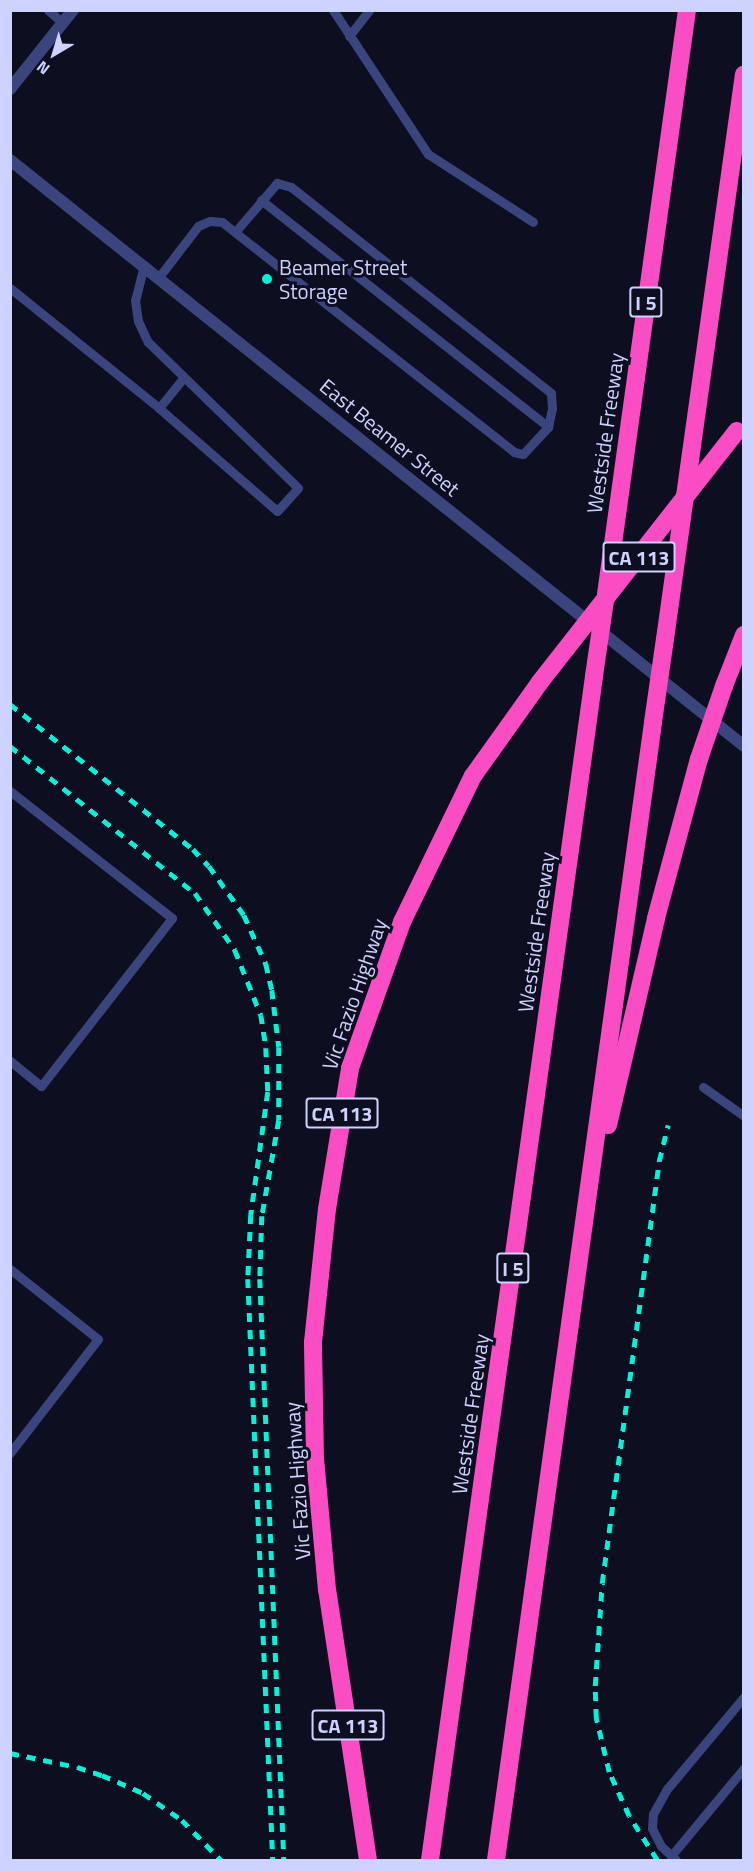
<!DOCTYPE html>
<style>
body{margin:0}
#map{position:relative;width:754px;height:1871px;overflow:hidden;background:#0d0e20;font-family:"Titillium Web",sans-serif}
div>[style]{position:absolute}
.service>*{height:9px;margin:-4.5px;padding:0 4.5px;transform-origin:4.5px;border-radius:4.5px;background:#3a457e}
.tertiary>*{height:12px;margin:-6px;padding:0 6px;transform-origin:6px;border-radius:6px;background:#3a457e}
.motorway>*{height:18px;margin:-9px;padding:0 9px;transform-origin:9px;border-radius:9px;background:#fa4cc3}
.rail>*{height:4.5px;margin-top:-2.25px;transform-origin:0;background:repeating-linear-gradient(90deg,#07f0d8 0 9px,transparent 0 17px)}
.motorway-bridge>*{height:18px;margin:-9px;padding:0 9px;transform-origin:9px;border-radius:9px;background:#fa4cc3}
.dots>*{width:16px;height:16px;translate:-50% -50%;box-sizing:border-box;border:3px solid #0d0e20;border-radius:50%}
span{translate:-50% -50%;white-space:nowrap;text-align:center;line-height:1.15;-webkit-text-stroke:6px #0d0e20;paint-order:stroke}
.shield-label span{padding:2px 4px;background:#0d0e20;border:2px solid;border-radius:4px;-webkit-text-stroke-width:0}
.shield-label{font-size:20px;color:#ced2fe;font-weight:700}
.poi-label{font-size:21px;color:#ced2fe}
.left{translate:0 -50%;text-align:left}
.street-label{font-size:21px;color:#ced2fe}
.frame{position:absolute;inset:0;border:12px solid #ced2fe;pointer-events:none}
.north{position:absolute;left:24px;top:24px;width:60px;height:60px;-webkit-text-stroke:4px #0d0e20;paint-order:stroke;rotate:218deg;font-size:16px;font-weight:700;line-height:24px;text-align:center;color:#ced2fe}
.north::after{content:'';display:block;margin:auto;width:21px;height:27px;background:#ced2fe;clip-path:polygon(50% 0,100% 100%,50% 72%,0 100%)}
</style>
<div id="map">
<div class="service">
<i style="left:48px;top:10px;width:20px;rotate:41deg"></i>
<i style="left:333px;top:10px;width:173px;rotate:56.6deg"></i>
<i style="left:428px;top:154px;width:125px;rotate:32.9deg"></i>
<i style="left:349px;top:36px;width:33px;rotate:-52deg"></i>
<i style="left:261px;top:200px;width:366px;rotate:38.3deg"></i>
<i style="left:144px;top:265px;width:36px;rotate:104deg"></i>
<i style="left:135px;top:300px;width:21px;rotate:82deg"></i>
<i style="left:138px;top:321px;width:23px;rotate:65deg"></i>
<i style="left:148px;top:342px;width:209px;rotate:44.2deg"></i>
<i style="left:298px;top:488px;width:31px;rotate:132deg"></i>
<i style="left:277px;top:511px;width:157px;rotate:-138.9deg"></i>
<i style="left:159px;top:408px;width:38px;rotate:-51deg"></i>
<i style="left:159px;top:277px;width:64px;rotate:-52.6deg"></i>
<i style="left:198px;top:226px;width:13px;rotate:-23deg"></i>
<i style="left:210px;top:221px;width:12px;rotate:5deg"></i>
<i style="left:222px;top:222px;width:372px;rotate:38.2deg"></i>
<i style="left:514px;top:452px;width:9px;rotate:13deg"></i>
<i style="left:523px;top:454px;width:37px;rotate:-47deg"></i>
<i style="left:548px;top:427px;width:19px;rotate:-78deg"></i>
<i style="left:552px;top:408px;width:15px;rotate:-94deg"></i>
<i style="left:551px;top:393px;width:332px;rotate:-141.6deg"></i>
<i style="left:291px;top:187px;width:15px;rotate:-164deg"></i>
<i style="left:277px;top:183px;width:63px;rotate:130.5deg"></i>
<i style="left:10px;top:288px;width:191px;rotate:38.8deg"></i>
<i style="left:10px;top:791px;width:206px;rotate:38.1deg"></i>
<i style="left:172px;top:918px;width:213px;rotate:127.9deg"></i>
<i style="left:41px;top:1086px;width:40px;rotate:-141deg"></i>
<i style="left:703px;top:1087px;width:50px;rotate:35.3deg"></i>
<i style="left:10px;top:1269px;width:112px;rotate:38.5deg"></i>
<i style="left:98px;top:1339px;width:144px;rotate:127.7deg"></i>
<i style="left:671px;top:1856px;width:114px;rotate:-50.3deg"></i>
<i style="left:676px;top:1860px;width:21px;rotate:-137deg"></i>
<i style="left:661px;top:1846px;width:20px;rotate:-117deg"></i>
<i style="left:652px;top:1828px;width:14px;rotate:-86deg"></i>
<i style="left:653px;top:1814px;width:29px;rotate:-61deg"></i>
<i style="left:667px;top:1789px;width:120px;rotate:-50.1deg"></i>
</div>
<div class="tertiary">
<i style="left:10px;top:89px;width:101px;rotate:-51.4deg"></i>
<i style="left:10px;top:160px;width:939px;rotate:38.6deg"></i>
</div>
<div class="motorway">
<i style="left:606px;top:594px;width:590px;rotate:-82.1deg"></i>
<i style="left:665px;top:639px;width:570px;rotate:-82.04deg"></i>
<i style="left:724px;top:686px;width:55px;rotate:-68.6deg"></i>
<i style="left:608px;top:1125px;width:212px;rotate:-76.9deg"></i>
<i style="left:656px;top:918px;width:165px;rotate:-74.9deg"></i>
<i style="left:368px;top:1860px;width:273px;rotate:-98.6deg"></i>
<i style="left:327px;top:1590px;width:132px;rotate:-95.2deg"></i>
<i style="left:315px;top:1459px;width:117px;rotate:-91deg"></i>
<i style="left:313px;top:1342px;width:134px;rotate:-84deg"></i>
<i style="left:327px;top:1209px;width:143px;rotate:-80.7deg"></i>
<i style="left:350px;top:1068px;width:155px;rotate:-70.4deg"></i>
<i style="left:402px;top:922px;width:162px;rotate:-64.1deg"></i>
<i style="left:473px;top:776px;width:115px;rotate:-54.5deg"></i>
<i style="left:430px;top:1860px;width:1195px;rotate:-82.11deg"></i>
<i style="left:496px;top:1860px;width:1149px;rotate:-82.14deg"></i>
</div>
<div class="rail">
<i style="left:10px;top:704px;width:233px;rotate:38.4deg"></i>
<i style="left:193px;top:849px;width:23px;rotate:47deg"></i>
<i style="left:209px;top:866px;width:60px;rotate:54.5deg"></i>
<i style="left:244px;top:915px;width:54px;rotate:65.8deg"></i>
<i style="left:266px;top:964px;width:27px;rotate:77deg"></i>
<i style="left:272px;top:990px;width:57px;rotate:83deg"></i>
<i style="left:279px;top:1047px;width:73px;rotate:90deg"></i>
<i style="left:279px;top:1120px;width:97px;rotate:100deg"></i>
<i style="left:262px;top:1216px;width:63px;rotate:91.8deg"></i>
<i style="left:260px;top:1279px;width:581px;rotate:87.63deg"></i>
<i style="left:10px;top:746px;width:236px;rotate:38.5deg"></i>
<i style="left:195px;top:893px;width:70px;rotate:54.9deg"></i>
<i style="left:235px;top:950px;width:70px;rotate:68.2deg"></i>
<i style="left:261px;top:1015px;width:33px;rotate:81deg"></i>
<i style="left:266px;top:1048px;width:44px;rotate:87.4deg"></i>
<i style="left:268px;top:1092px;width:124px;rotate:97.9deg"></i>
<i style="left:251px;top:1215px;width:64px;rotate:92.7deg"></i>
<i style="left:248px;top:1279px;width:582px;rotate:87.54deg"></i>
<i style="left:10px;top:1753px;width:68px;rotate:11.8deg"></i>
<i style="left:77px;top:1767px;width:26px;rotate:18deg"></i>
<i style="left:102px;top:1775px;width:45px;rotate:23.7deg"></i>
<i style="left:143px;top:1793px;width:47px;rotate:34.7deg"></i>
<i style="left:182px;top:1820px;width:56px;rotate:45.7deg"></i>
<i style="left:657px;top:1860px;width:52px;rotate:-122.5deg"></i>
<i style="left:629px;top:1816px;width:48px;rotate:-114.4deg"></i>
<i style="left:609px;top:1772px;width:56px;rotate:-103.5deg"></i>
<i style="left:596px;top:1718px;width:32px;rotate:-92deg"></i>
<i style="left:595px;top:1686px;width:103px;rotate:-86.1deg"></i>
<i style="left:602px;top:1583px;width:426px;rotate:-82.3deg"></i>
<i style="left:659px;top:1161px;width:37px;rotate:-76deg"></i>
</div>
<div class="motorway-bridge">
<i style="left:594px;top:676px;width:76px;rotate:-81.7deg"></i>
<i style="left:540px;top:682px;width:319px;rotate:-51.9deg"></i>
<i style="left:653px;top:722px;width:84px;rotate:-81.8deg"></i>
<i style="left:699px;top:759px;width:77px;rotate:-71.1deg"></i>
</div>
<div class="dots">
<i style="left:267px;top:279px;background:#07f0d8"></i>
</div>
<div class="shield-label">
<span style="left:646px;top:302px">I 5</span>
<span style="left:639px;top:557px">CA 113</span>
<span style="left:342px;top:1113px">CA 113</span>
<span style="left:513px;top:1268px">I 5</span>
<span style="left:348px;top:1725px">CA 113</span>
</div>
<div class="poi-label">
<span class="left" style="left:279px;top:279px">Beamer Street<br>Storage</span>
</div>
<div class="street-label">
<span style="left:605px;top:433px;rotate:-82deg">Westside Freeway</span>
<span style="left:390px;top:437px;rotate:39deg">East Beamer Street</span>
<span style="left:536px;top:932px;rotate:-82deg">Westside Freeway</span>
<span style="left:354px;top:994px;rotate:-71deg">Vic Fazio Highway</span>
<span style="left:470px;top:1414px;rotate:-82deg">Westside Freeway</span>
<span style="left:297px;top:1481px;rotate:-94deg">Vic Fazio Highway</span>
</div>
<div class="frame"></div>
<div class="north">N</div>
</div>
